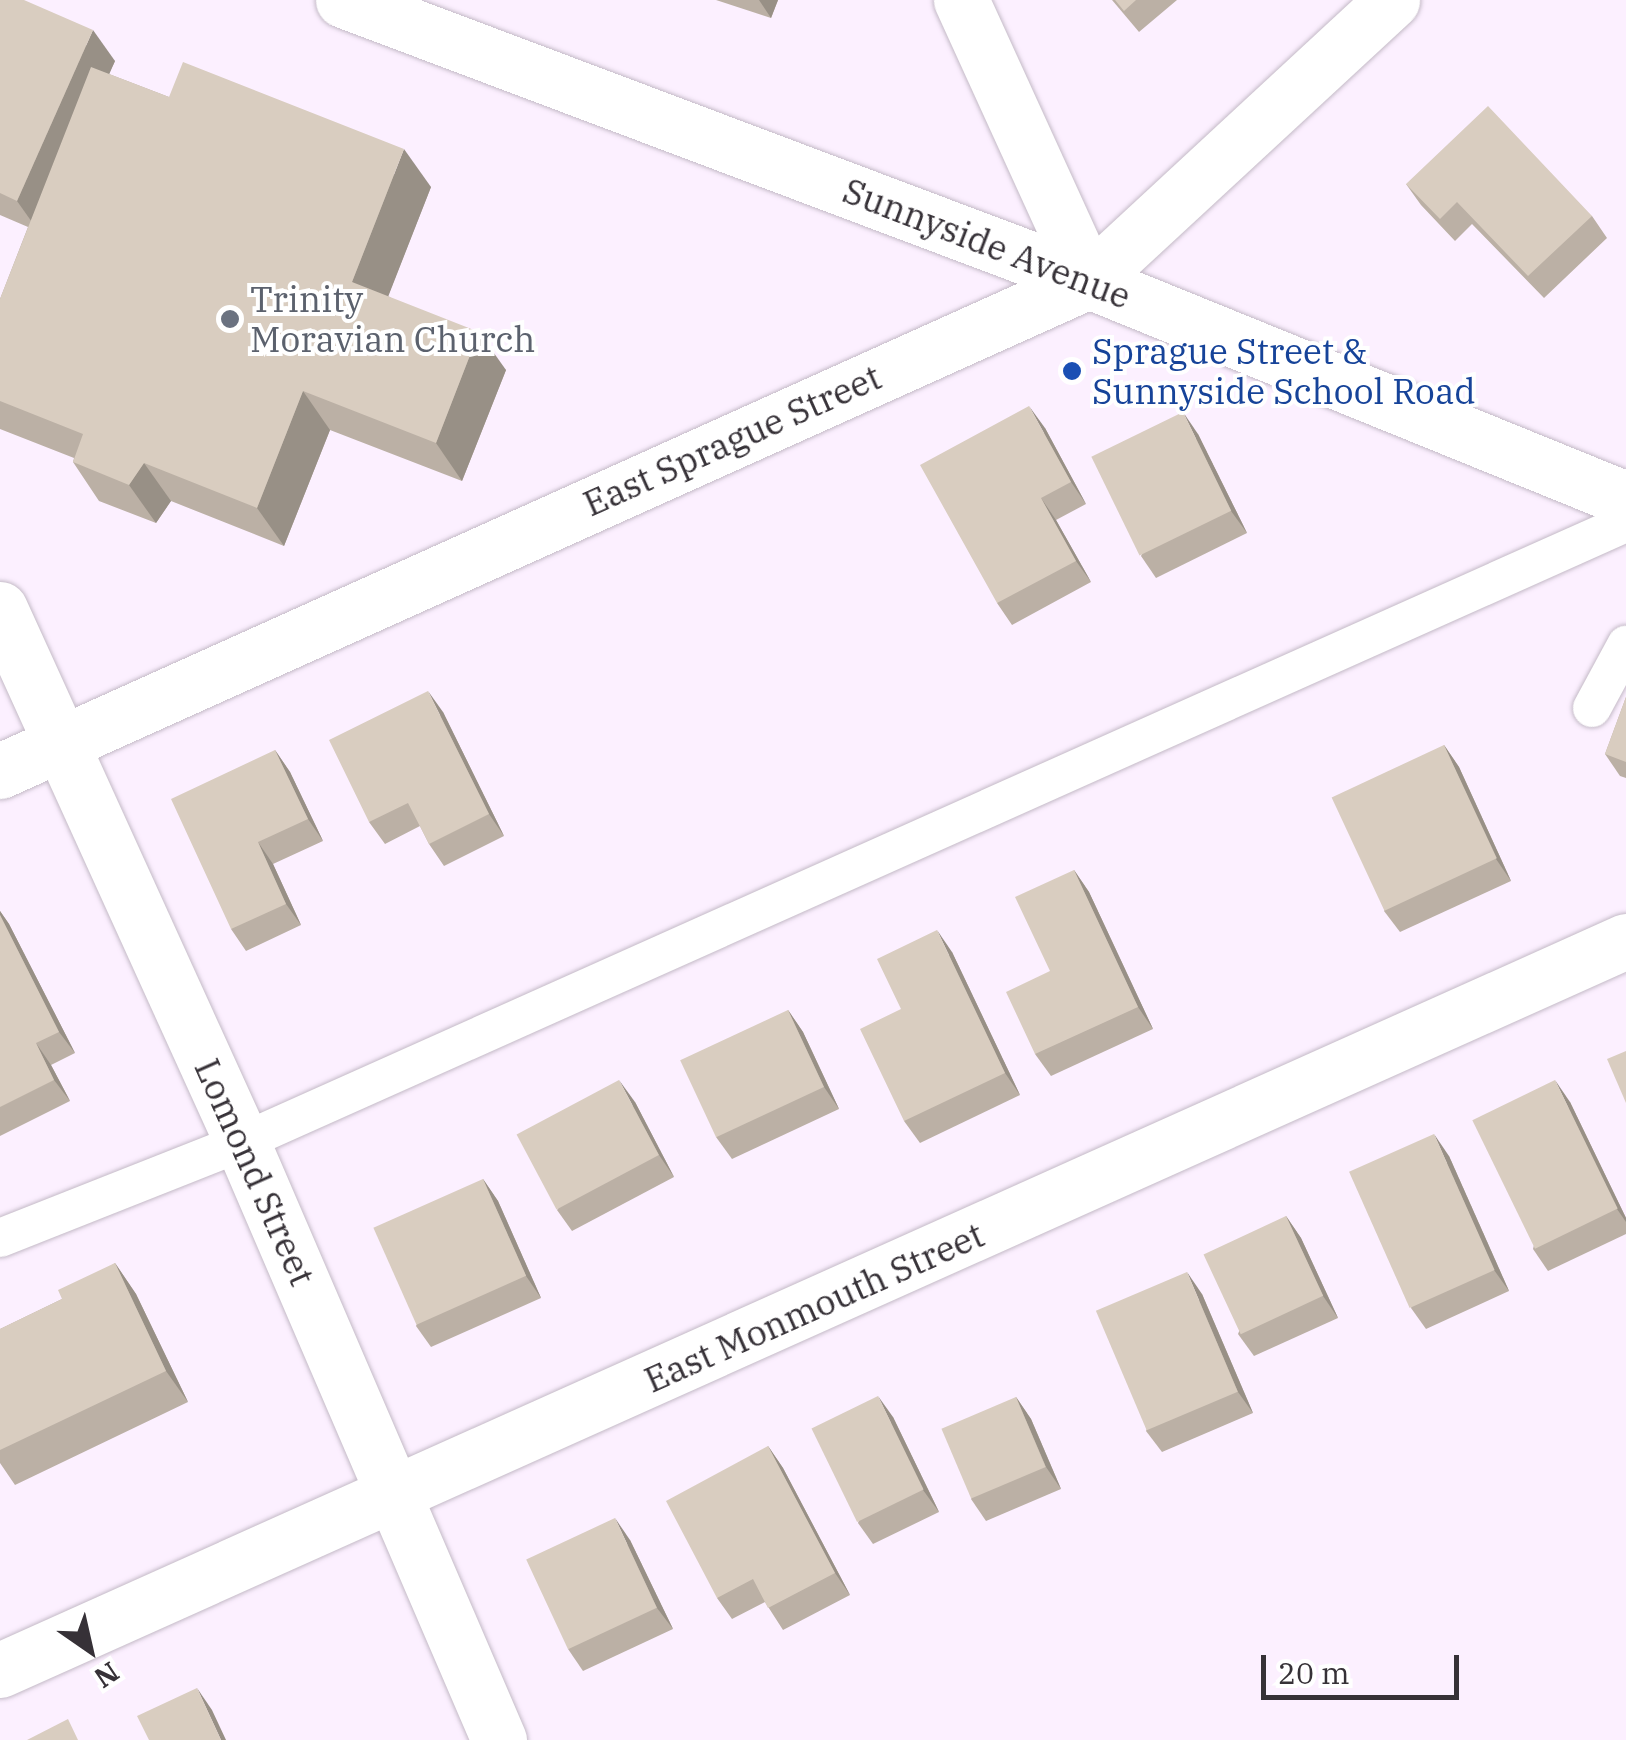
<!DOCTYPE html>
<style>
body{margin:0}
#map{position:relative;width:1626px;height:1740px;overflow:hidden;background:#fcf0ff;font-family:"IBM Plex Serif",serif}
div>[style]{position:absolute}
.roads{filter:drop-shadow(0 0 2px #c4bac7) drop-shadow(0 0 2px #c4bac7)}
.lane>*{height:38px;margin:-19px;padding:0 19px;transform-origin:19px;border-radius:19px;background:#fff}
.street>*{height:55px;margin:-27.5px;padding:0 27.5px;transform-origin:27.5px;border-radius:27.5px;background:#fff}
.secondary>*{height:55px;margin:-27.5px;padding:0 27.5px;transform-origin:27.5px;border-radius:27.5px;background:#fff}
.wall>*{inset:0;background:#bbb0a5}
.shaded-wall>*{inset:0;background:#989086}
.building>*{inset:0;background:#d9cdc0;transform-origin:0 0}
.dots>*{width:28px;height:28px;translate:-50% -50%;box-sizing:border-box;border:5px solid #fff;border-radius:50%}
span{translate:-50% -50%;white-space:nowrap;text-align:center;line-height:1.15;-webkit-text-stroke:8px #fff;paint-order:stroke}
.street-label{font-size:35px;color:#363137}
.worship-label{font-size:35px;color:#5b616d}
.left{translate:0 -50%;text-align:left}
.transit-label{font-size:35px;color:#164399}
.north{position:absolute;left:40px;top:1600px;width:100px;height:100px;-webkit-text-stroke:8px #fff;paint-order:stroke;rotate:146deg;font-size:28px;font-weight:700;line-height:40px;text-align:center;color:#363137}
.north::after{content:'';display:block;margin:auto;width:35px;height:45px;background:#363137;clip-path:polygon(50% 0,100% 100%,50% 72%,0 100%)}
.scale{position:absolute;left:1261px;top:1655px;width:198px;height:45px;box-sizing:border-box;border:5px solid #363137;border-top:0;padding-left:12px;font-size:30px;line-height:35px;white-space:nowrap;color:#363137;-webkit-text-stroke:8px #fff;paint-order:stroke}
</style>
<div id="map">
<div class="roads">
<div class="lane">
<i style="left:1592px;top:708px;width:72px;rotate:-61.6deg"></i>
<i style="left:0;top:1238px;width:260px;rotate:-21.6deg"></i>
<i style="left:242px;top:1142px;width:1516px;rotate:-24.1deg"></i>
</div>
<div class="street">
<i style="left:343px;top:0;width:797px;rotate:20.64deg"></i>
<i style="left:1089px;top:281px;width:580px;rotate:22.1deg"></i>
<i style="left:961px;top:0;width:309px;rotate:65.5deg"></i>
<i style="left:0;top:609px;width:585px;rotate:65.58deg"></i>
<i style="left:242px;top:1142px;width:651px;rotate:66.74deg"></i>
<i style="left:0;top:1670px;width:1782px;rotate:-24.15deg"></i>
</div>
<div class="secondary">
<i style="left:0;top:771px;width:1194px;rotate:-24.23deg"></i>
<i style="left:1089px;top:281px;width:413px;rotate:-42.8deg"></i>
</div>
</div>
<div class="wall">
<i style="clip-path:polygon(0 0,115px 61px,109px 74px,169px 97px,431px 187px,388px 296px,506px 370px,462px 481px,330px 430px,284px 546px,171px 501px,156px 523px,99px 501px,73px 462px,74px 458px,0 429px,0 299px,28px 227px,0 215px)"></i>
<i style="clip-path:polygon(716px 0,778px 0,771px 18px)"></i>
<i style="clip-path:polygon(1112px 0,1177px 0,1139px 32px)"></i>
<i style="clip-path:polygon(1406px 184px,1592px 216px,1607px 238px,1544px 298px,1472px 224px,1455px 241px,1421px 205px)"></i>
<i style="clip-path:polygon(1045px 428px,1086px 504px,1056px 520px,1091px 582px,1012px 625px,997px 603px)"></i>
<i style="clip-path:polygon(1198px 434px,1247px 533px,1156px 578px,1141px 556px)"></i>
<i style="clip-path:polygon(1626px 697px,1626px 778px,1620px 776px,1605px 754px)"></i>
<i style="clip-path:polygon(443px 712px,504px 836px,444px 866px,429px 844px,420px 826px,385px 844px,369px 822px)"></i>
<i style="clip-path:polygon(1444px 745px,1459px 767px,1511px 881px,1400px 932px,1384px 911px)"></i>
<i style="clip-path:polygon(275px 750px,290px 772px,323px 841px,273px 864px,301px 925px,246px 951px,231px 929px)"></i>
<i style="clip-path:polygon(1074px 870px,1089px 892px,1153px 1029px,1051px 1076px,1035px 1054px,1050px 971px)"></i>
<i style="clip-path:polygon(0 911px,9px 924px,75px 1053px,51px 1065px,70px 1101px,0 1136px)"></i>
<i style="clip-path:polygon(952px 952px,1020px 1095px,920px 1143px,904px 1121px,901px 1009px)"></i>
<i style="clip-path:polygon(788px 1010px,803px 1032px,839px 1109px,732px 1159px,716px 1137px)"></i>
<i style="clip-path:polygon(635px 1102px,674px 1177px,572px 1231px,557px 1210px)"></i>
<i style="clip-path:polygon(1570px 1102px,1626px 1218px,1626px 1234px,1548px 1271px,1533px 1249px)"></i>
<i style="clip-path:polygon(1449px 1156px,1509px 1291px,1426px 1329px,1411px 1308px)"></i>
<i style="clip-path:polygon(483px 1179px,498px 1201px,541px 1298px,431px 1347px,416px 1326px)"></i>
<i style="clip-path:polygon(1286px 1216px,1301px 1238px,1338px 1318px,1254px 1356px,1238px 1334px)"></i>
<i style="clip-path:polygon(115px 1263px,136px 1294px,188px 1402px,15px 1485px,0 1463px,0 1329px,62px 1299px)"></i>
<i style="clip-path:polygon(1202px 1294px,1253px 1413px,1162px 1452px,1146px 1431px)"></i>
<i style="clip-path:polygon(1016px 1397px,1031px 1419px,1061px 1489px,986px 1521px,971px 1499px)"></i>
<i style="clip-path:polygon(893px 1417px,939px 1512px,873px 1544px,858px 1523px)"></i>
<i style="clip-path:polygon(768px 1446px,783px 1468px,850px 1595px,783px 1630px,765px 1602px,732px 1619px,717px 1598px)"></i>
<i style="clip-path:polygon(630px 1540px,673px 1629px,583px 1671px,568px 1649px)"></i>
</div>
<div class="shaded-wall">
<i style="clip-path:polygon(759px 0,778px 0,771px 18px)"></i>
<i style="clip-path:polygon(93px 30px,115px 61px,39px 232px,17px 201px)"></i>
<i style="clip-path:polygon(404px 149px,431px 187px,379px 320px,352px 282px)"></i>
<i style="clip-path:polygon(479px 332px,506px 370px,462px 481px,436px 443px)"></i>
<i style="clip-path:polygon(303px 391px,330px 430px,284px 546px,257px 508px)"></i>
<i style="clip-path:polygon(1029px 406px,1045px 428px,1086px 504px,1071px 482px)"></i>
<i style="clip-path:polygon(1183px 412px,1198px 434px,1247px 533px,1231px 511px)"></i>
<i style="clip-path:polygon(144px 463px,171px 501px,156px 523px,129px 485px)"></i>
<i style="clip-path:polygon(1041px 498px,1056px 520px,1091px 582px,1076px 561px)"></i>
<i style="clip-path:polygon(428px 691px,443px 712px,504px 836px,489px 814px)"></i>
<i style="clip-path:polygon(1444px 745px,1459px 767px,1511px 881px,1496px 859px)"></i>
<i style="clip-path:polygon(275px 750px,290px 772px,323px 841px,308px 819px)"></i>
<i style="clip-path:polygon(258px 842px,273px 864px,301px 925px,286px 904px)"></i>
<i style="clip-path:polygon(1074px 870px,1089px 892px,1153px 1029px,1138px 1007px)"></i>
<i style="clip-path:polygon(0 911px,9px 924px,75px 1053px,59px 1032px,0 915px)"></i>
<i style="clip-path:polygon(937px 930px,952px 952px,1020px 1095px,1005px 1073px)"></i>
<i style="clip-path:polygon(788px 1010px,803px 1032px,839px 1109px,824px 1087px)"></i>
<i style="clip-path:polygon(36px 1043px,51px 1065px,70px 1101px,54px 1080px)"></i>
<i style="clip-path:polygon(619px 1080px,635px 1102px,674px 1177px,659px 1155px)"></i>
<i style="clip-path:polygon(1555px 1080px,1570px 1102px,1626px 1218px,1626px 1222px,1617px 1209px)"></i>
<i style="clip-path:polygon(1434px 1134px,1449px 1156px,1509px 1291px,1494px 1270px)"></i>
<i style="clip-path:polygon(483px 1179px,498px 1201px,541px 1298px,526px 1276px)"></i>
<i style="clip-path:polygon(1286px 1216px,1301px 1238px,1338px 1318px,1323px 1296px)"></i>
<i style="clip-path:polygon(115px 1263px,136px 1294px,188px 1402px,166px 1371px)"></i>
<i style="clip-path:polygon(1187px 1272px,1202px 1294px,1253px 1413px,1238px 1392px)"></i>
<i style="clip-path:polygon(878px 1396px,893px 1417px,939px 1512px,923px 1490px)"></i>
<i style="clip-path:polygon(1016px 1397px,1031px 1419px,1061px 1489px,1046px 1467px)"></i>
<i style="clip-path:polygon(768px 1446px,783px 1468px,850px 1595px,835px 1573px)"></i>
<i style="clip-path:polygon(615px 1518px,630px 1540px,673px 1629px,657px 1608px)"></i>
<i style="clip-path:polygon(197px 1688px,212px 1710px,226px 1740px,221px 1740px)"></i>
</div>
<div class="building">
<i style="clip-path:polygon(0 0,24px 0,93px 30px,17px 201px,0 193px)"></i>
<i style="clip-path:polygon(1115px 0,1136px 0,1124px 11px)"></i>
<i style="clip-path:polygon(183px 62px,404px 149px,352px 282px,479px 332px,436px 443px,303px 391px,257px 508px,144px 463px,129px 485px,73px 462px,83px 434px,0 401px,0 299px,91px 67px,169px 97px)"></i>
<i style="clip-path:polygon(1488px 106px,1592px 216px,1528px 276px,1457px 202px,1440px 219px,1406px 184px)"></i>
<i style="clip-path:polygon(1029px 406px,1071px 482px,1041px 498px,1076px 561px,997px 603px,920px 465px)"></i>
<i style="left:1183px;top:412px;width:110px;height:102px;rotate:64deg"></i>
<i style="clip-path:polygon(428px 691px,489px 814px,429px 844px,408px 803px,369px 822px,329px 740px)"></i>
<i style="clip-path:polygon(1626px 697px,1626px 762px,1605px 754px)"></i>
<i style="left:1444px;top:745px;width:125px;height:124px;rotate:65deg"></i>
<i style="clip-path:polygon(275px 750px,308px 819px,258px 842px,286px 904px,231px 929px,171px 799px)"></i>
<i style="clip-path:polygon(1074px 870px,1138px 1007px,1035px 1054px,1006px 992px,1050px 971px,1015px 897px)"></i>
<i style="clip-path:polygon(0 915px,59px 1032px,36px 1043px,54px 1080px,0 1107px)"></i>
<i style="clip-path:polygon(937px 930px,1005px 1073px,904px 1121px,860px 1029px,901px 1009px,877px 959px)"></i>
<i style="left:788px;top:1010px;width:85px;height:119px;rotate:65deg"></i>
<i style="clip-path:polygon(1626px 1051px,1626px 1103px,1607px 1059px)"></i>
<i style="left:619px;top:1080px;width:85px;height:116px;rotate:62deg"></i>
<i style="left:1555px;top:1080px;width:143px;height:92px;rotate:64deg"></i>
<i style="left:1434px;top:1134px;width:149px;height:93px;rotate:66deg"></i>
<i style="left:483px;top:1179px;width:106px;height:120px;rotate:66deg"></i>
<i style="left:1286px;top:1216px;width:88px;height:91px;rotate:65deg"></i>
<i style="clip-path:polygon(115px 1263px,166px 1371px,0 1450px,0 1329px,62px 1299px,58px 1290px)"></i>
<i style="left:1187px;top:1272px;width:130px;height:99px;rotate:67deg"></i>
<i style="left:878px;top:1396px;width:104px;height:74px;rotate:64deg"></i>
<i style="left:1016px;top:1397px;width:76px;height:81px;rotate:67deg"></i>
<i style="clip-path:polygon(768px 1446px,835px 1573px,768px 1608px,753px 1579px,717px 1598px,666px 1501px)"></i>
<i style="left:615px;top:1518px;width:99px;height:98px;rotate:65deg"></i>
<i style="clip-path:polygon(197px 1688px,221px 1740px,149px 1740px,137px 1716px)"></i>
<i style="clip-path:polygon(68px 1719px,78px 1740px,27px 1740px)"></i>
</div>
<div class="dots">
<i style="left:230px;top:319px;background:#6b7280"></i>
<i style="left:1072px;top:371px;background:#1a4fb4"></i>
</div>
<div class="street-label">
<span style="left:987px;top:243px;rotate:21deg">Sunnyside Avenue</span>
<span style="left:732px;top:440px;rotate:-24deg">East Sprague Street</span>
<span style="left:255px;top:1172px;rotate:66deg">Lomond Street</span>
<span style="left:814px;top:1307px;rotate:-24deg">East Monmouth Street</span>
</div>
<div class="worship-label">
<span class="left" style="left:250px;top:319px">Trinity<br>Moravian Church</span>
</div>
<div class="transit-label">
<span class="left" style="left:1092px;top:371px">Sprague Street &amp;<br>Sunnyside School Road</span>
</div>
<div class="north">N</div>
<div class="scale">20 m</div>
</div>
